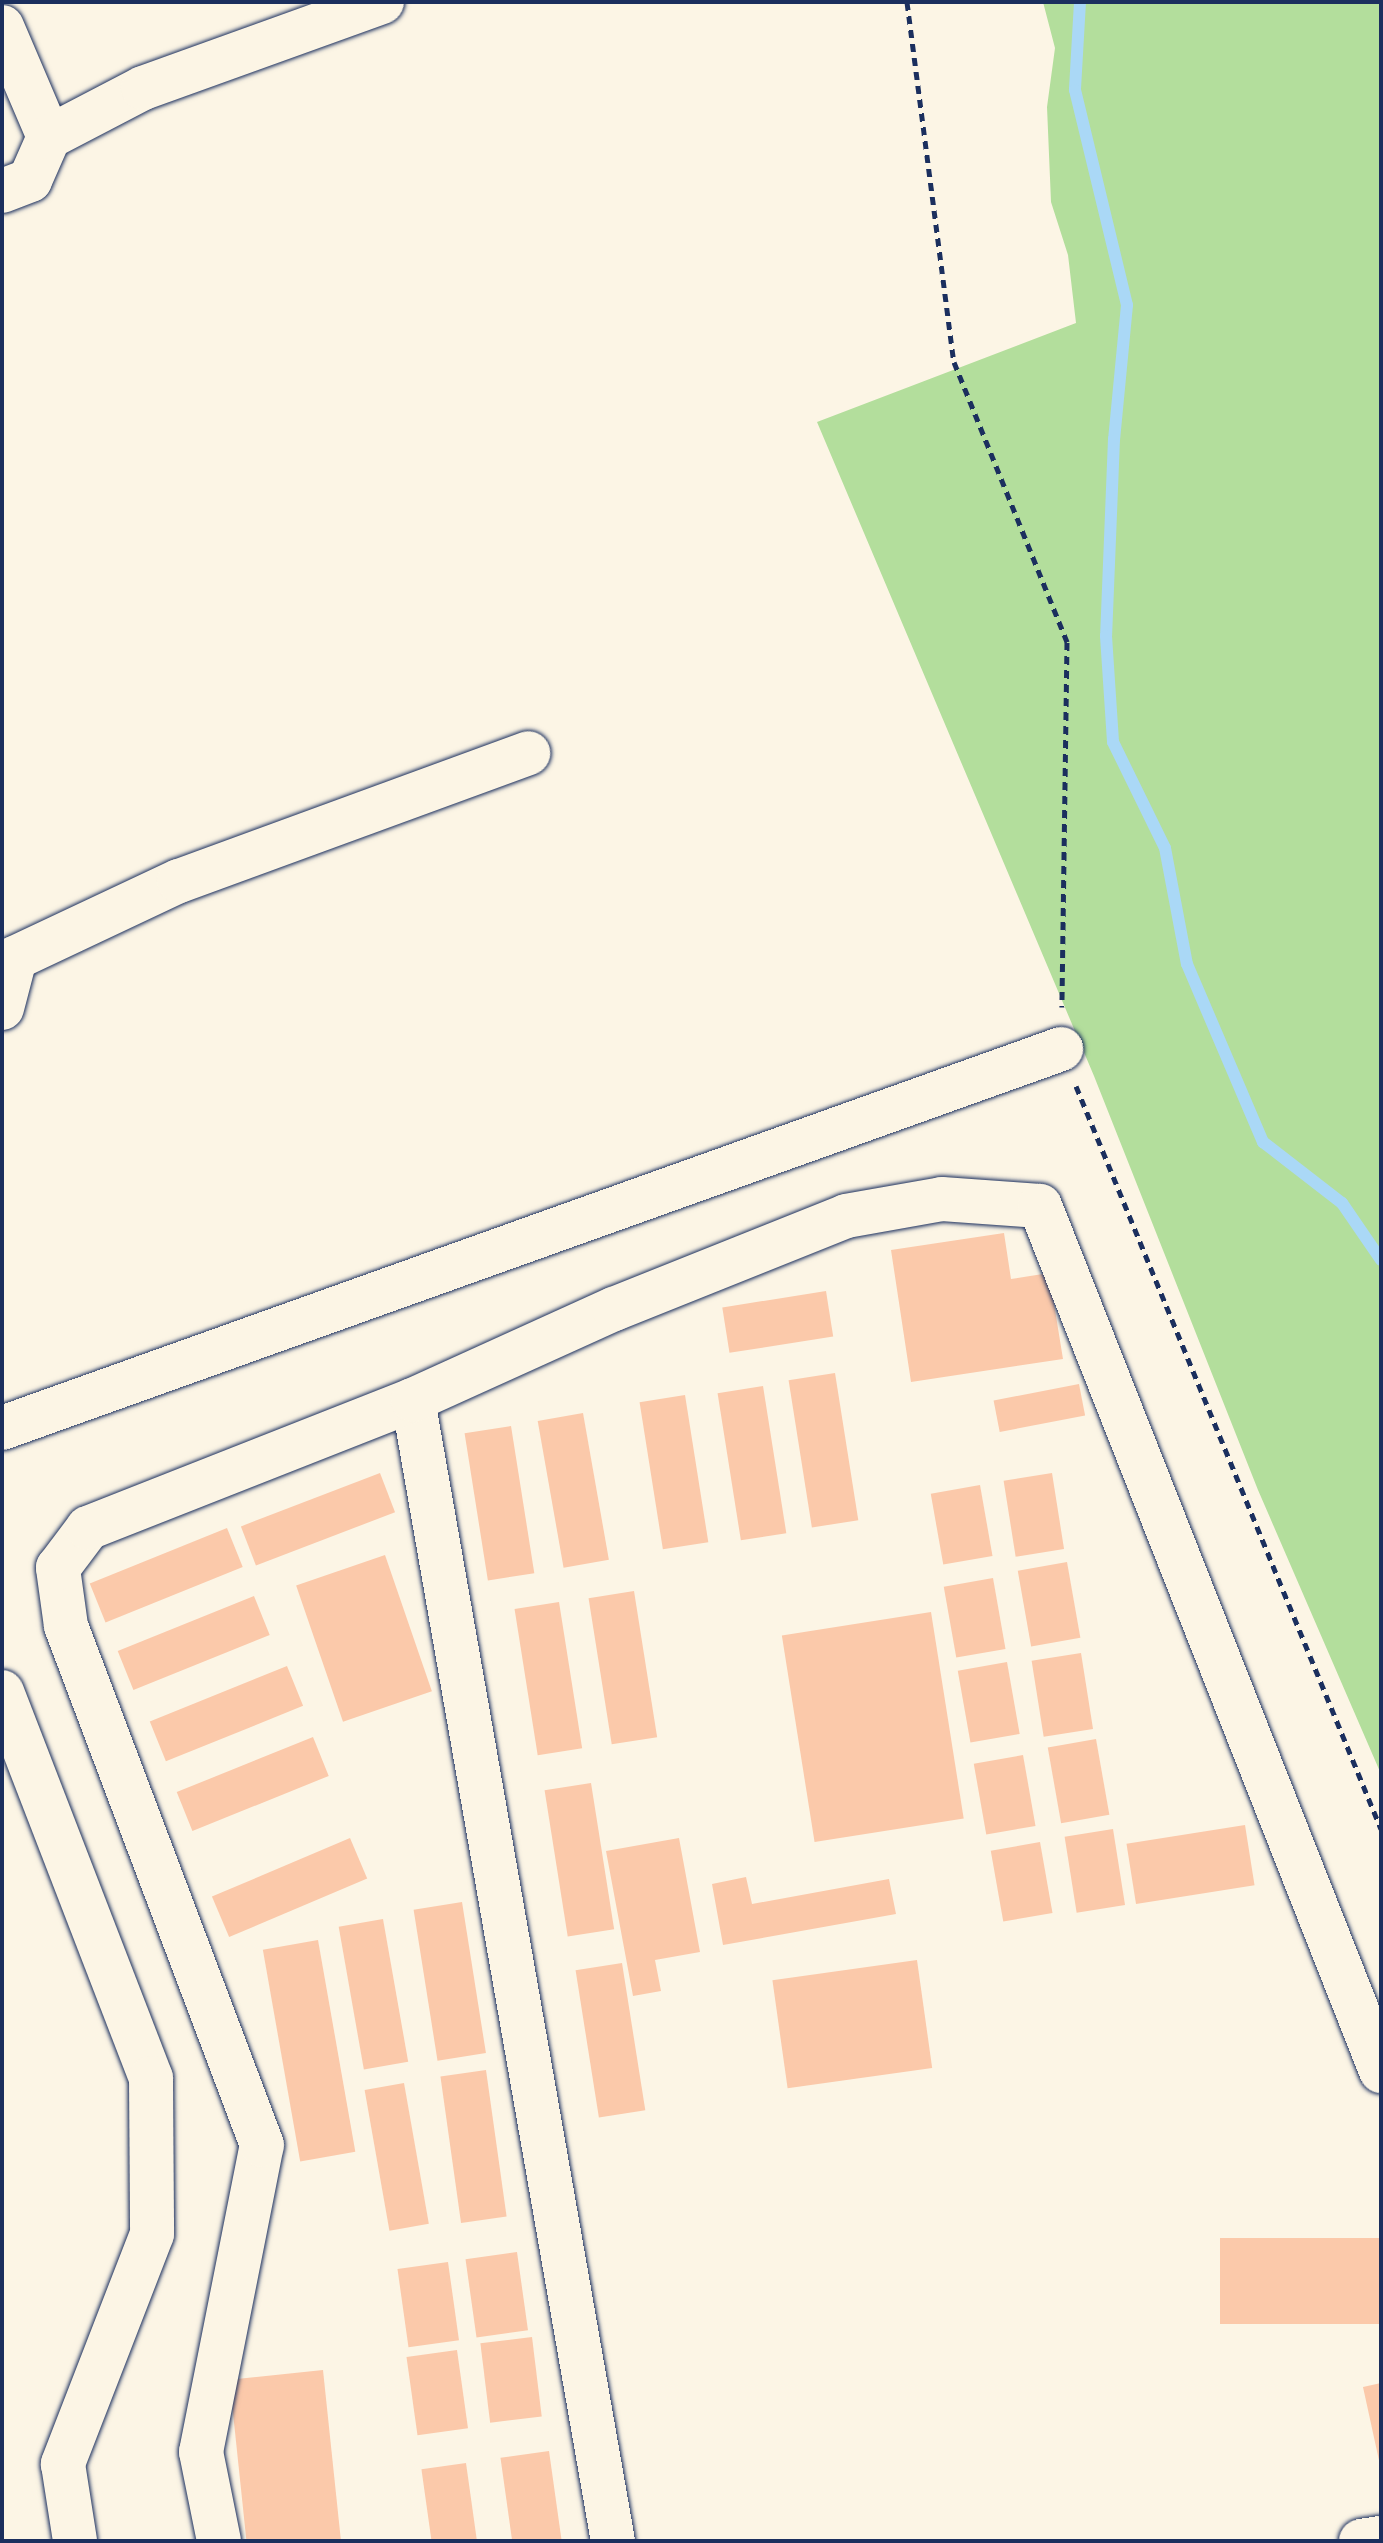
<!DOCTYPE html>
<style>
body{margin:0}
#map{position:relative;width:1383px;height:2543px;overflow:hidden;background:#fcf5e5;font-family:"Balsamiq Sans",sans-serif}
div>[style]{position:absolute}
.green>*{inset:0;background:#b3de9c}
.stream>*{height:12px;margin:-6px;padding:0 6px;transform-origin:6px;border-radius:6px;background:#aad8f6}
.building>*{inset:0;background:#fbc9aa;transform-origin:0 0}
.path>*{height:5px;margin-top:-2.5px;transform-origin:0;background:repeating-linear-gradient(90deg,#1b2f5e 0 8px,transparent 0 14px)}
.roads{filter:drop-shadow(0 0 2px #1b2f5e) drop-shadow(0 0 2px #1b2f5e)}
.minor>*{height:44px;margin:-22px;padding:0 22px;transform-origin:22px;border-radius:22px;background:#fcf5e5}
span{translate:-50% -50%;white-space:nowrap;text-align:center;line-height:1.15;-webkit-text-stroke:7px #fcf5e5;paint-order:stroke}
.frame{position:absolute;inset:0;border:4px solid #1b2f5e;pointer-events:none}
</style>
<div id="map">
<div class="green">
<i style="clip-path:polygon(1043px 2px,1381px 2px,1381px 1774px,1258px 1490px,1094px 1076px,817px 422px,1076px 323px,1068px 255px,1051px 202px,1047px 107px,1055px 48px)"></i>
</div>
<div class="stream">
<i style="left:1080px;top:2px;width:88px;rotate:93.3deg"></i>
<i style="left:1075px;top:90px;width:221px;rotate:76.4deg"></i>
<i style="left:1127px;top:305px;width:135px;rotate:95.5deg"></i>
<i style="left:1114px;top:439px;width:197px;rotate:92.3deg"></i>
<i style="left:1106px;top:636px;width:106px;rotate:86.2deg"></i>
<i style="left:1113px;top:742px;width:118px;rotate:63.9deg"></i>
<i style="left:1165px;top:848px;width:118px;rotate:79.3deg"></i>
<i style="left:1187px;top:964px;width:194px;rotate:66.9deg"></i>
<i style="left:1263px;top:1142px;width:100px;rotate:37.7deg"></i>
<i style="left:1342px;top:1203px;width:69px;rotate:55.6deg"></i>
</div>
<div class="building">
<i style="clip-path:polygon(1004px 1233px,1011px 1279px,1049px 1273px,1063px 1359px,911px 1382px,891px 1250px)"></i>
<i style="left:826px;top:1291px;width:46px;height:105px;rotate:81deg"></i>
<i style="left:835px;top:1373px;width:149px;height:47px;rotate:81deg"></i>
<i style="left:1079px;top:1384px;width:32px;height:87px;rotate:79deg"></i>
<i style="left:763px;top:1386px;width:149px;height:46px;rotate:81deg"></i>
<i style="left:685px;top:1395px;width:149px;height:46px;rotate:81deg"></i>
<i style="left:583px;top:1413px;width:149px;height:46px;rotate:80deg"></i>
<i style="left:511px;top:1426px;width:149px;height:47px;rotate:81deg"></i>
<i style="left:380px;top:1473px;width:42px;height:149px;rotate:69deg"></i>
<i style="left:1052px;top:1473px;width:77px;height:49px;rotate:81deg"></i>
<i style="left:980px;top:1485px;width:72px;height:50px;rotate:80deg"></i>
<i style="left:227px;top:1528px;width:42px;height:148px;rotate:68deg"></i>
<i style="left:385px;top:1555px;width:144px;height:94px;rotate:71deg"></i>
<i style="left:1067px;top:1562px;width:77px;height:50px;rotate:80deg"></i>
<i style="left:993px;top:1578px;width:72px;height:50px;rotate:80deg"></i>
<i style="left:634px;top:1591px;width:148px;height:46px;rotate:81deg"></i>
<i style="left:254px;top:1596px;width:42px;height:147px;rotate:68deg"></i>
<i style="left:559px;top:1602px;width:148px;height:45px;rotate:81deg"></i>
<i style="left:931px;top:1612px;width:209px;height:151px;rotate:81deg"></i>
<i style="left:1081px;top:1653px;width:77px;height:50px;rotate:81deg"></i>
<i style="left:1007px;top:1662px;width:73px;height:50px;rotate:80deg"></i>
<i style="left:287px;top:1666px;width:43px;height:148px;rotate:68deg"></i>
<i style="left:313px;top:1737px;width:42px;height:147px;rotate:68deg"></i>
<i style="left:1096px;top:1739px;width:77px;height:49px;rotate:80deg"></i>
<i style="left:1023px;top:1755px;width:72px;height:50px;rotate:80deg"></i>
<i style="left:591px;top:1783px;width:148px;height:47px;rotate:81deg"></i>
<i style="left:1245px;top:1825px;width:61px;height:120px;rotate:81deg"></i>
<i style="left:1113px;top:1829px;width:77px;height:49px;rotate:81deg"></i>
<i style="left:350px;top:1838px;width:44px;height:150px;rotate:67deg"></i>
<i style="clip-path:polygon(679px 1838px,700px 1952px,655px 1960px,661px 1991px,633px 1996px,606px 1851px)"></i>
<i style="left:1040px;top:1842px;width:72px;height:50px;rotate:80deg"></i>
<i style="clip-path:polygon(746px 1877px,752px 1904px,889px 1879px,896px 1914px,723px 1945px,712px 1884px)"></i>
<i style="left:462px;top:1902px;width:153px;height:49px;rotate:81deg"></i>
<i style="left:383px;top:1919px;width:145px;height:45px;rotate:80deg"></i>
<i style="left:318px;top:1940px;width:215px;height:56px;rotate:80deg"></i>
<i style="left:917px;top:1960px;width:109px;height:146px;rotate:82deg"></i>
<i style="left:622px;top:1963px;width:149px;height:47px;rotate:81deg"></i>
<i style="left:486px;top:2070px;width:148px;height:46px;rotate:82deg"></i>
<i style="left:404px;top:2083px;width:143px;height:40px;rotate:80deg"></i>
<i style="left:1381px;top:2238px;width:86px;height:161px;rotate:90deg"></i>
<i style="left:517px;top:2252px;width:79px;height:52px;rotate:82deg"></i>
<i style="left:448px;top:2262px;width:79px;height:51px;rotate:82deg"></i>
<i style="left:532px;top:2337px;width:80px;height:52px;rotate:83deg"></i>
<i style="left:457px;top:2350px;width:79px;height:51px;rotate:82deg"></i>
<i style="left:323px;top:2370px;width:172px;height:94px;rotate:84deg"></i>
<i style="clip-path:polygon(1381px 2383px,1381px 2464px,1380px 2465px,1363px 2387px)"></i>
<i style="left:549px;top:2451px;width:91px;height:49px;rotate:82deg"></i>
<i style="left:466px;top:2463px;width:79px;height:45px;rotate:82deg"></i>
</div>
<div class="path">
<i style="left:907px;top:2px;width:363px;rotate:82.6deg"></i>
<i style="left:954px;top:362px;width:302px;rotate:68deg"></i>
<i style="left:1067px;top:642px;width:365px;rotate:90.8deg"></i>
<i style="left:1076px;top:1086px;width:803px;rotate:67.68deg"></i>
</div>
<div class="roads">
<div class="minor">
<i style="left:2px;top:27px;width:120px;rotate:66.9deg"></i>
<i style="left:2px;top:191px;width:30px;rotate:-21deg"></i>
<i style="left:30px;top:180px;width:47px;rotate:-66.2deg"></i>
<i style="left:49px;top:137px;width:106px;rotate:-27.5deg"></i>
<i style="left:143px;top:88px;width:254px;rotate:-19.8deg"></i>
<i style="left:2px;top:1008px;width:52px;rotate:-75.4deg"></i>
<i style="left:15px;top:958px;width:181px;rotate:-25.2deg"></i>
<i style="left:179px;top:881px;width:372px;rotate:-20.1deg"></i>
<i style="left:413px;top:1400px;width:1158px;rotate:80.06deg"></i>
<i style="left:2px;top:1428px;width:1125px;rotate:-19.69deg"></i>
<i style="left:2px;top:1692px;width:414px;rotate:68.9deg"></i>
<i style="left:151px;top:2078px;width:156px;rotate:89.6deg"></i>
<i style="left:152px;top:2234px;width:247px;rotate:111.2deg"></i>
<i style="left:63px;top:2464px;width:78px;rotate:81.1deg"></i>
<i style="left:219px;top:2541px;width:91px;rotate:-101.4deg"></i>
<i style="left:201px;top:2452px;width:313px;rotate:-78.8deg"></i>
<i style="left:262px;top:2145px;width:555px;rotate:-110.69deg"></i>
<i style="left:66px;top:1626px;width:59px;rotate:-97.9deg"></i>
<i style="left:58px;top:1568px;width:50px;rotate:-53.1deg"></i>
<i style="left:88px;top:1528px;width:349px;rotate:-21.5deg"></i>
<i style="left:413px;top:1400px;width:221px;rotate:-24.4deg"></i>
<i style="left:614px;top:1309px;width:250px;rotate:-21.8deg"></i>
<i style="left:846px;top:1216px;width:97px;rotate:-10deg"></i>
<i style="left:942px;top:1199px;width:98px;rotate:4.1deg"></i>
<i style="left:1040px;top:1206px;width:930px;rotate:68.48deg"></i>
<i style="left:1361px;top:2541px;width:20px;rotate:-9deg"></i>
</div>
</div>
<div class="frame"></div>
</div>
